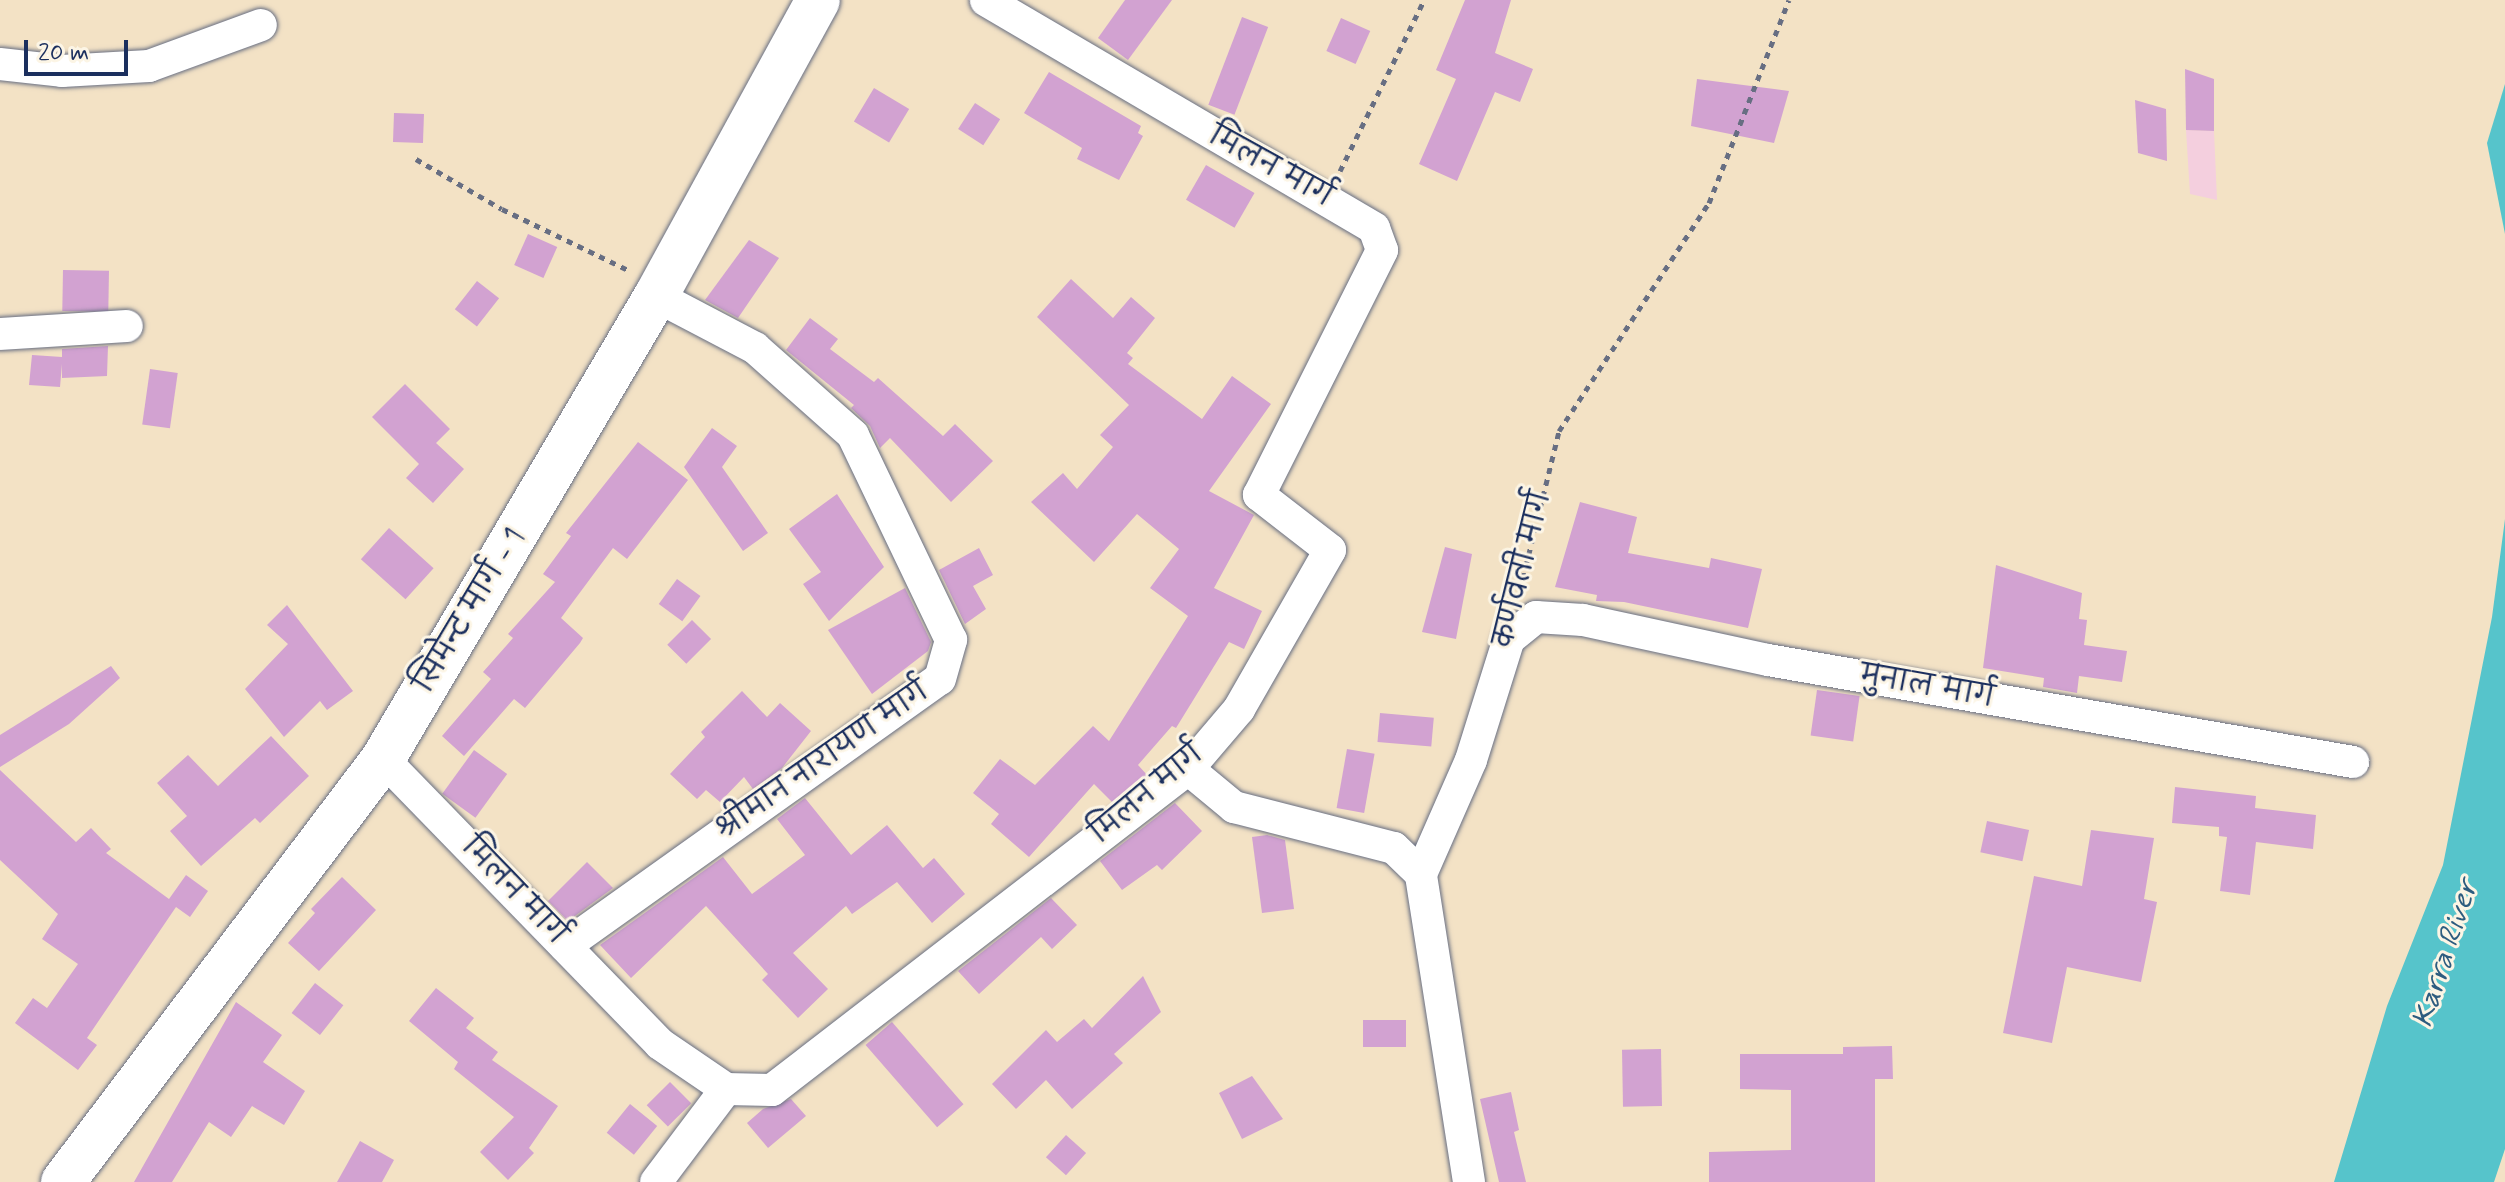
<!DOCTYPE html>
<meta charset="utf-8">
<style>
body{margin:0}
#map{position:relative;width:2505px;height:1182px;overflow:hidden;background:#f3e2c5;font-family:Mynerve,"Playpen Sans Deva",sans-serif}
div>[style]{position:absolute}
.built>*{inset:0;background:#f4cfde}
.water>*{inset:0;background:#56c4cb}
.building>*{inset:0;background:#d2a2d1;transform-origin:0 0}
.path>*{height:5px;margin-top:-2.5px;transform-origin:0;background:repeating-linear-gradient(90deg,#676e82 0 6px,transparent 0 12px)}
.roads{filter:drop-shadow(0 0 2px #676e82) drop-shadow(0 0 2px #676e82)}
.street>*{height:32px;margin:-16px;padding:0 16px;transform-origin:16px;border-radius:16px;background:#fff}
.secondary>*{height:44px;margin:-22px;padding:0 22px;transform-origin:22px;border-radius:22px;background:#fff}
span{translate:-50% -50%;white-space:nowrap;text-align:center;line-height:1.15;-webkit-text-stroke:6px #fcf5e5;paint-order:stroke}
.street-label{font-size:28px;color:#1b2f5e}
.water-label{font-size:30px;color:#2d5c7f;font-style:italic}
.scale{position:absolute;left:24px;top:40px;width:104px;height:36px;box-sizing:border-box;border:4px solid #1b2f5e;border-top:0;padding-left:10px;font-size:24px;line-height:28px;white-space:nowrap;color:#1b2f5e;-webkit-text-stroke:6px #fcf5e5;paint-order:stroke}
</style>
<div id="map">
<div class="built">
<i style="clip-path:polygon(2186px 130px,2214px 131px,2217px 200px,2190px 194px)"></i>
</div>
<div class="water">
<i style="clip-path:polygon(2505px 84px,2505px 234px,2487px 143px)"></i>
<i style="clip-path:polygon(2505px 519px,2505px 1149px,2494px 1182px,2334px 1182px,2387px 1006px,2443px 865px,2492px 617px)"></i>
</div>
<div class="building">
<i style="clip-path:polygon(1125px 0,1172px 0,1128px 60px,1098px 38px)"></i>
<i style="clip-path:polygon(1465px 0,1511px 0,1495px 53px,1533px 69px,1520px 102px,1495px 92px,1457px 181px,1419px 164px,1456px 79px,1436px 70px)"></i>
<i style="left:1242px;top:17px;width:28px;height:94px;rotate:21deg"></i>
<i style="left:1341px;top:18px;width:32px;height:36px;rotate:24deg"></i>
<i style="clip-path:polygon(2185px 69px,2214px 79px,2214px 131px,2186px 130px)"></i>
<i style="clip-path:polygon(1049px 72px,1141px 126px,1138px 133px,1143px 136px,1119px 180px,1077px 159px,1082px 148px,1024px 113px)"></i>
<i style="clip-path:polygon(1697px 79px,1789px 91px,1774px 143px,1691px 126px)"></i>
<i style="left:874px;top:88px;width:41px;height:39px;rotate:31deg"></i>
<i style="clip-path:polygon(2135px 100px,2166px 109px,2167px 161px,2138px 153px)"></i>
<i style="left:975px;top:103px;width:30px;height:31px;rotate:33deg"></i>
<i style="left:394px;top:113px;width:30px;height:29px;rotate:2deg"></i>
<i style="left:1206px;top:165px;width:56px;height:40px;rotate:30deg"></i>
<i style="left:528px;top:234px;width:32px;height:34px;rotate:24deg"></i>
<i style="clip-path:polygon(749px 240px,779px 258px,738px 318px,705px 300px)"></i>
<i style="left:63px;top:270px;width:46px;height:41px;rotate:1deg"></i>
<i style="clip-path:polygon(1071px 279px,1113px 318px,1131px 297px,1155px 318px,1127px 353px,1133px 358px,1128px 364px,1202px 419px,1232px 376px,1271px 404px,1209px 491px,1254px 515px,1214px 588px,1262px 611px,1244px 649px,1229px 642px,1176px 728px,1172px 726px,1138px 765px,1148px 776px,1113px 803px,1094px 784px,1029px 857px,991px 824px,999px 814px,973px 793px,1000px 759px,1035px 785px,1093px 726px,1109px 741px,1188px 616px,1150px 588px,1179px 549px,1137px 514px,1094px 562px,1031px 502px,1063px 473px,1077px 489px,1113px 447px,1100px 435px,1129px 405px,1037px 317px)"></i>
<i style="left:477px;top:281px;width:28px;height:36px;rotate:38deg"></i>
<i style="clip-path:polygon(810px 318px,838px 339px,830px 349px,874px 382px,878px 378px,943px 436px,955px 424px,993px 461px,951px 502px,890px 438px,880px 448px,870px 426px,851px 408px,854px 405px,786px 350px)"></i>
<i style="clip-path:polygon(108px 346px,107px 376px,62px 378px,62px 364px,60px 387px,29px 385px,32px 355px,62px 357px,62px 349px)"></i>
<i style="left:150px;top:369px;width:28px;height:56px;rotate:8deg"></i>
<i style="clip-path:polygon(405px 384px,450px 429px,436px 443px,464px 469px,433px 503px,406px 478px,419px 464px,372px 417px)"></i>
<i style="clip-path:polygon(712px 428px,737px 446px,722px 467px,768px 533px,743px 551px,684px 467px)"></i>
<i style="clip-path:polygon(638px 442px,688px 480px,627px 559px,613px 548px,561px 618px,583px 638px,580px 643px,525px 708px,514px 699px,464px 756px,442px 736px,491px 679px,483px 672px,513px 638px,508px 634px,555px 582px,543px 574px,571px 536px,566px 533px)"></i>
<i style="clip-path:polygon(837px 494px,884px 567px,829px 621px,803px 584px,821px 572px,789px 529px)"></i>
<i style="clip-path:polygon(1580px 502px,1637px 517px,1628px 553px,1709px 568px,1711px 558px,1762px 569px,1748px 628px,1624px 602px,1596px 601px,1597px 595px,1555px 587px)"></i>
<i style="left:389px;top:528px;width:60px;height:42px;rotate:42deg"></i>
<i style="clip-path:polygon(1445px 547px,1472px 554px,1456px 639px,1422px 632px)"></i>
<i style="clip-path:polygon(979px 548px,993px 575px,973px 586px,986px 609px,965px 624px,939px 570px)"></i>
<i style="clip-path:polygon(1996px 565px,2082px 593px,2079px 619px,2087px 620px,2084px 645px,2127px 651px,2122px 682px,2079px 676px,2077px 693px,2043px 687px,2044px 678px,1983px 668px)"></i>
<i style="left:677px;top:579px;width:29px;height:31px;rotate:36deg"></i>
<i style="clip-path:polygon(905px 588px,931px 642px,928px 651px,872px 694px,828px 630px)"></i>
<i style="clip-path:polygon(287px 605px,353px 691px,327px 710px,320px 701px,284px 737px,245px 689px,288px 644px,267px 625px)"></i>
<i style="left:692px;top:620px;width:27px;height:35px;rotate:45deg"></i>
<i style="clip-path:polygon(111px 666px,120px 678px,69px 724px,0 767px,0 735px)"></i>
<i style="left:1817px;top:690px;width:43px;height:46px;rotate:8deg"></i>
<i style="clip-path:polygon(742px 691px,767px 717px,780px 703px,811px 731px,782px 768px,753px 789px,744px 777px,720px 802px,706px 790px,697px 799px,670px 774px,705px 737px,701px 732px)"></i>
<i style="left:1380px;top:713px;width:54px;height:29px;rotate:5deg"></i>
<i style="clip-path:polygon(271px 736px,309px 776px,260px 823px,255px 818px,201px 866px,170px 831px,187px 816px,157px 783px,188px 755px,218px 786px)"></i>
<i style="left:1347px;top:749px;width:28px;height:60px;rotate:10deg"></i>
<i style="left:474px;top:750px;width:41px;height:54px;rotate:36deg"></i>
<i style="clip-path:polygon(0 770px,76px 842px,91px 828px,111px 849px,106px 853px,169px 899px,186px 875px,208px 891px,190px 917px,176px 907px,87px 1038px,97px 1045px,78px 1070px,15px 1023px,33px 998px,47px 1008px,78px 964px,42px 939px,58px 914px,0 860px)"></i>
<i style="clip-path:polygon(2175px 787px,2256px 796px,2255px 808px,2316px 815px,2313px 849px,2256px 842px,2250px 895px,2220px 891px,2227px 837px,2219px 836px,2219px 827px,2172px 823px)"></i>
<i style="clip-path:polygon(805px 798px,851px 855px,887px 825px,923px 868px,934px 858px,965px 894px,932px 923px,897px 882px,852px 914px,846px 906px,793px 953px,828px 989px,798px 1018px,762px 980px,768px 974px,706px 906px,631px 978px,600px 945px,723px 857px,752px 894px,805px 855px,777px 819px)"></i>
<i style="clip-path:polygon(1175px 803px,1202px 831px,1162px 870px,1157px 865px,1122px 890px,1100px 861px)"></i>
<i style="left:1987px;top:821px;width:43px;height:32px;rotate:12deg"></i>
<i style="clip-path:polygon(2091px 830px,2154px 838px,2144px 899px,2157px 902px,2141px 982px,2067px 967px,2052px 1043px,2003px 1033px,2034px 876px,2082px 886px)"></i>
<i style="clip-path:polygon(1267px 835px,1285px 840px,1294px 909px,1262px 913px,1252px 837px)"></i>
<i style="clip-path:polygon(587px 862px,613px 888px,568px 921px,548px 901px)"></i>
<i style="clip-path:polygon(342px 877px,376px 910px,319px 971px,288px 943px,315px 913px,311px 909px)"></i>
<i style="clip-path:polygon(1051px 898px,1077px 925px,1052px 949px,1041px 937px,979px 994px,958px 971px)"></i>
<i style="clip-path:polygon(1143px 976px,1161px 1012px,1114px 1054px,1123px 1063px,1072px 1109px,1046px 1080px,1016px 1109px,992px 1084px,1046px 1030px,1057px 1042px,1084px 1019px,1092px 1028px)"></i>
<i style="left:315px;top:983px;width:36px;height:38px;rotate:38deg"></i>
<i style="clip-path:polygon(436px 988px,474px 1018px,466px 1028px,498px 1052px,492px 1060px,558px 1106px,529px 1148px,534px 1153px,508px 1180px,480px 1152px,514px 1117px,454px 1069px,458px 1062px,409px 1021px)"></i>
<i style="clip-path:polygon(236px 1002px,282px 1035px,263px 1062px,305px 1091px,284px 1125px,252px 1106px,231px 1137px,209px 1122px,172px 1182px,134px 1182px)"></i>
<i style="left:1363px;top:1020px;width:43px;height:27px"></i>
<i style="left:892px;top:1022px;width:109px;height:35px;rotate:49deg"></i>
<i style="clip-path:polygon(1892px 1046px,1893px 1079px,1875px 1079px,1875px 1182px,1709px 1182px,1709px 1152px,1791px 1150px,1791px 1090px,1740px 1089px,1740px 1054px,1843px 1054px,1843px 1047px)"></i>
<i style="left:1661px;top:1049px;width:57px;height:39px;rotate:89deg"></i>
<i style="clip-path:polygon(1252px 1076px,1283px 1119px,1242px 1139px,1219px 1093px)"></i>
<i style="left:670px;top:1082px;width:30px;height:33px;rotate:45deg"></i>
<i style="clip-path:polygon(1511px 1092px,1519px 1130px,1514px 1132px,1526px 1182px,1499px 1182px,1480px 1099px)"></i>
<i style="clip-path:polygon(791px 1099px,806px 1116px,768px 1148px,747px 1123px,763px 1109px)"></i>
<i style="left:630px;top:1104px;width:35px;height:37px;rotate:39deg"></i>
<i style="left:1066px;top:1135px;width:27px;height:30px;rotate:42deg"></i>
<i style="clip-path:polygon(360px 1141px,394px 1160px,382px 1182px,337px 1182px)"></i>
</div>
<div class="path">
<i style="left:416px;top:159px;width:99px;rotate:30.2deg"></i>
<i style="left:502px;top:209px;width:140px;rotate:25.8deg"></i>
<i style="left:1340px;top:171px;width:191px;rotate:-63.8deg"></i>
<i style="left:1520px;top:590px;width:164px;rotate:-76.2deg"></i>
<i style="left:1559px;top:431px;width:273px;rotate:-56.7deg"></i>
<i style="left:1709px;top:203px;width:218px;rotate:-68.5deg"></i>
</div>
<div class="roads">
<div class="street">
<i style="left:0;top:64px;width:62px;rotate:6.4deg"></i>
<i style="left:62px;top:71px;width:87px;rotate:-3.3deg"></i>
<i style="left:149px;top:66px;width:119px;rotate:-20.1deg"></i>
<i style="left:0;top:334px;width:127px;rotate:-3.6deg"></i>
<i style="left:383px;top:759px;width:397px;rotate:45.8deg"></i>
<i style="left:660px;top:1044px;width:80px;rotate:34.3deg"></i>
<i style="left:726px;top:1089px;width:46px;rotate:1.2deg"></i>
<i style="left:772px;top:1090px;width:525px;rotate:-37.66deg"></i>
<i style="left:1188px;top:769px;width:79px;rotate:-49.6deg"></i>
<i style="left:1239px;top:709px;width:183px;rotate:-60.2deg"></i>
<i style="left:1330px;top:550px;width:90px;rotate:-142.2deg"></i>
<i style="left:1259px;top:495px;width:274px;rotate:-63.3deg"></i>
<i style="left:1382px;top:250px;width:23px;rotate:-110deg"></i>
<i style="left:1374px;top:228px;width:450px;rotate:-149.6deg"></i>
<i style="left:1188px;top:769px;width:60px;rotate:39.6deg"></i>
<i style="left:1234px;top:807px;width:165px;rotate:14.4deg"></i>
<i style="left:1394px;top:848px;width:37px;rotate:44deg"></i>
<i style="left:565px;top:946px;width:460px;rotate:-35.5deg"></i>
<i style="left:940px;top:679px;width:41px;rotate:-74.2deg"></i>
<i style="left:951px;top:640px;width:227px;rotate:-115.6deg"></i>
<i style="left:853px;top:435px;width:131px;rotate:-138.4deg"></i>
<i style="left:755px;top:348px;width:112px;rotate:-152.3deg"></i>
<i style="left:656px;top:1182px;width:116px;rotate:-53deg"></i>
<i style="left:1469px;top:1182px;width:312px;rotate:-98.9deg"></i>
<i style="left:1421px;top:874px;width:124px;rotate:-66.3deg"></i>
<i style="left:1471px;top:760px;width:127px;rotate:-72.6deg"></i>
<i style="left:1509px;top:639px;width:35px;rotate:-39deg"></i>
<i style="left:1536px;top:617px;width:47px;rotate:3.7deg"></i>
<i style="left:1583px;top:620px;width:189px;rotate:12.2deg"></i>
<i style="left:1768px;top:660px;width:594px;rotate:9.89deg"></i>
</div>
<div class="secondary">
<i style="left:63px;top:1182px;width:530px;rotate:-52.89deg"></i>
<i style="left:383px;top:759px;width:537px;rotate:-59.48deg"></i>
<i style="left:656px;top:296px;width:337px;rotate:-61.3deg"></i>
</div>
</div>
<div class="street-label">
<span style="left:1270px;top:168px;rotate:29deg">मिलन मार्ग</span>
<span style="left:1524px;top:570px;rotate:-76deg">कर्णवती मार्ग</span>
<span style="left:471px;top:611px;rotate:-59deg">सिमेन्ट मार्ग - 1</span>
<span style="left:1927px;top:688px;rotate:10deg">मुनाल मार्ग</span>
<span style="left:823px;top:762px;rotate:-35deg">श्रीमान नारायण मार्ग</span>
<span style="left:1148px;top:795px;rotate:-40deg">मिलन मार्ग</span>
<span style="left:513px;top:892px;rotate:46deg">मिलन मार्ग</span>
</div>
<div class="water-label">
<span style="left:2446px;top:954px;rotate:-72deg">Karra River</span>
</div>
<div class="scale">20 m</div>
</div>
